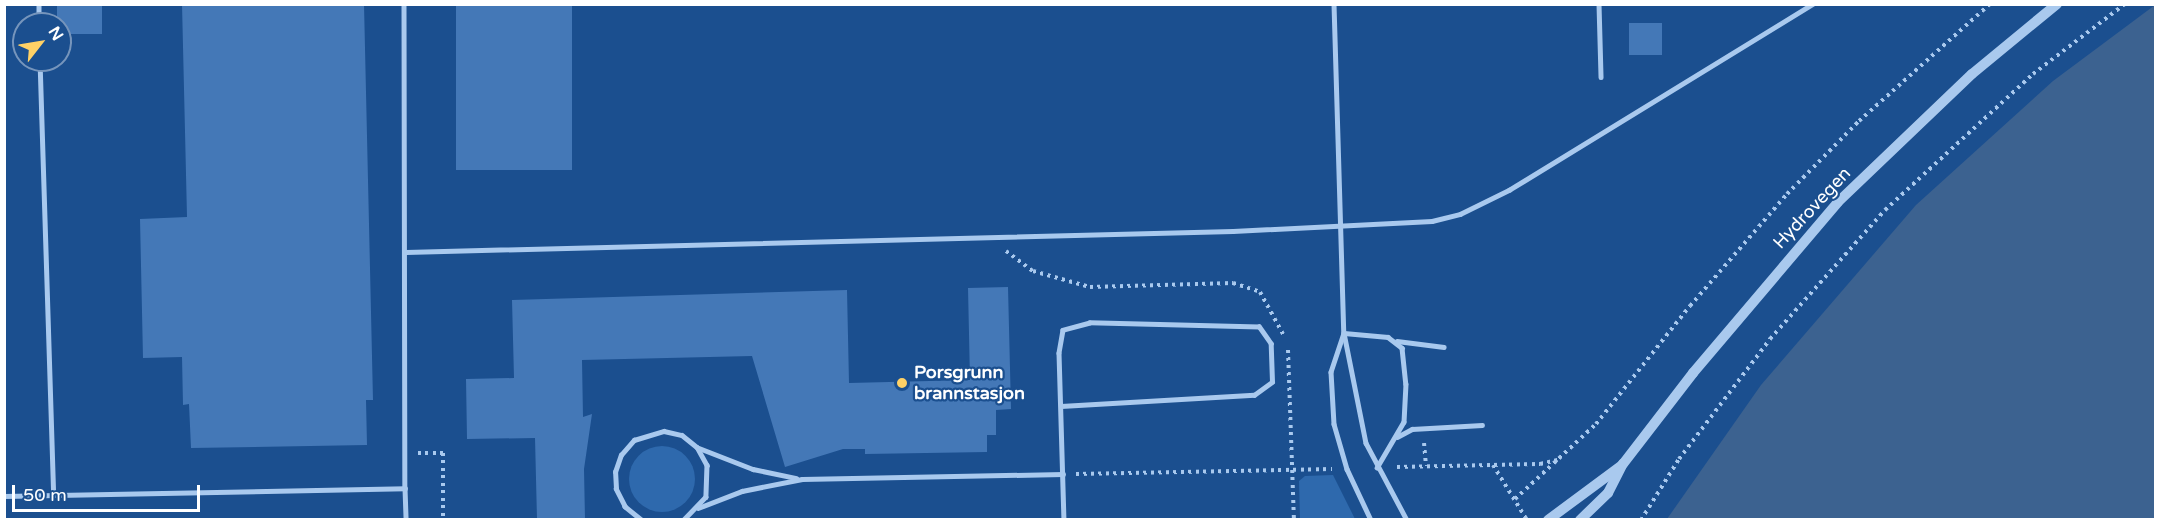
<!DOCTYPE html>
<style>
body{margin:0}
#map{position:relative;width:2160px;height:524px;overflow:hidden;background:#1b4f8f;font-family:"Varela Round",sans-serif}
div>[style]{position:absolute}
.green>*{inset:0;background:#2e69ad}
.round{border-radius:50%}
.water>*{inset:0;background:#3c6290}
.building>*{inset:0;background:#4478b7;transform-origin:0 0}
.path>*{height:4px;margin-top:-2px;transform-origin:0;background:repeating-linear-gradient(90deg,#a9c9ee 0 3px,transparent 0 7.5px)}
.service>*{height:4.5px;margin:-2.25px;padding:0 2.25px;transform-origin:2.25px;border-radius:2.25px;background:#a9c9ee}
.tertiary>*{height:10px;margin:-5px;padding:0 5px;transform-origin:5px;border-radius:5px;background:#a9c9ee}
.dots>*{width:16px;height:16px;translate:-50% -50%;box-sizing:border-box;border:3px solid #1b4f8f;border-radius:50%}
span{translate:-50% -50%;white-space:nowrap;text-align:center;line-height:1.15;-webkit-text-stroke:4.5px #1b4f8f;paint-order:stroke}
.street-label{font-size:18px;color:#fff}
.poi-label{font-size:18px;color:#fff;font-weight:700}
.left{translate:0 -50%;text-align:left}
.frame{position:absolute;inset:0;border:6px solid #fff;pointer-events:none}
.north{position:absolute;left:12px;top:12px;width:60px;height:60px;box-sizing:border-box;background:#1b4f8f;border:2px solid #7695bc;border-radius:50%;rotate:59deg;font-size:16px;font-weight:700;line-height:24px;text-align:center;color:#fff}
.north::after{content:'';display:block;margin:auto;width:21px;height:27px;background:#ffd166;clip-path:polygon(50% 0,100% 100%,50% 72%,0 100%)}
.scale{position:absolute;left:12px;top:485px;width:188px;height:27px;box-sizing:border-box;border:3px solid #fff;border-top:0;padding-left:8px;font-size:18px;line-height:21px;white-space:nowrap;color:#fff;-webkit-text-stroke:4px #1b4f8f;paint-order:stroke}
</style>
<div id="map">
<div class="green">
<i class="round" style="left:629px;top:446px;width:66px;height:66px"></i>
<i style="clip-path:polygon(1333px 475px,1355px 519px,1300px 519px,1299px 481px,1305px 476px)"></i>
</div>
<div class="water">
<i style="clip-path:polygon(2155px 5px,2155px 519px,1667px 519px,1761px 385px,1916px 205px,2053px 81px)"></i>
</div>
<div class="building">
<i style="left:57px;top:4px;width:45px;height:30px"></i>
<i style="clip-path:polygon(182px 4px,364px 4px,373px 400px,366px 400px,367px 445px,191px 448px,189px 404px,183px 405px,182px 357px,143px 358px,140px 219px,187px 217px)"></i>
<i style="left:456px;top:4px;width:116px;height:166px"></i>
<i style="left:1629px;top:23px;width:33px;height:32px"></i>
<i style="clip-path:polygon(1008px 287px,1011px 409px,996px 410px,996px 435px,987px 435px,987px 452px,865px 454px,865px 449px,843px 449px,785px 467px,752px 356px,582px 360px,583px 417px,592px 414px,584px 469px,585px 519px,537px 519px,535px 438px,467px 439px,466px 379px,514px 378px,512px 300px,847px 290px,849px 383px,970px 380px,968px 288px)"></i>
</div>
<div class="path">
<i style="left:1006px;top:251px;width:34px;rotate:37deg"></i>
<i style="left:1033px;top:271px;width:59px;rotate:15.7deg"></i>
<i style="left:1090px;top:287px;width:143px;rotate:-1.6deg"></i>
<i style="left:1233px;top:283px;width:28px;rotate:18deg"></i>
<i style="left:1260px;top:292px;width:48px;rotate:61.3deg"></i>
<i style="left:1288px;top:350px;width:170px;rotate:88deg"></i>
<i style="left:1424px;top:443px;width:23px;rotate:85deg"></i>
<i style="left:418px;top:453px;width:25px"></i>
<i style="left:443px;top:453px;width:67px;rotate:90deg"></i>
<i style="left:1493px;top:465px;width:65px;rotate:58.3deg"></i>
<i style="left:1397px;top:467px;width:143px;rotate:-1.2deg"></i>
<i style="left:1540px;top:464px;width:18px;rotate:-13deg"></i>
<i style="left:1076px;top:474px;width:256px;rotate:-1.1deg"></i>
<i style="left:1515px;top:499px;width:110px;rotate:-42.8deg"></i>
<i style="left:1596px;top:424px;width:151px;rotate:-51.5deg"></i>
<i style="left:1690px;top:306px;width:148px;rotate:-49.1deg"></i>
<i style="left:1787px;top:194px;width:103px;rotate:-45.4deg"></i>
<i style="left:1859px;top:121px;width:176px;rotate:-41.8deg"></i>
<i style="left:1641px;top:520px;width:72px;rotate:-58.1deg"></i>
<i style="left:1679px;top:459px;width:151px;rotate:-52.8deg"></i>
<i style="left:1770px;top:339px;width:173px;rotate:-48.3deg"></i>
<i style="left:1885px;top:210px;width:201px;rotate:-42.6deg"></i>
<i style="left:2033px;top:74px;width:116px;rotate:-37.3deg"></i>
</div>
<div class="service">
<i style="left:39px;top:4px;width:20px;rotate:90deg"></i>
<i style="left:404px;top:4px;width:484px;rotate:89.9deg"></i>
<i style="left:1334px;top:4px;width:329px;rotate:88.3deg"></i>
<i style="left:1344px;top:333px;width:112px;rotate:78.7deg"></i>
<i style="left:1366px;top:443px;width:87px;rotate:62deg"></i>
<i style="left:1599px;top:4px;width:73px;rotate:88.4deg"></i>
<i style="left:40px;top:60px;width:435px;rotate:88.2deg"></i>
<i style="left:406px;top:252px;width:827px;rotate:-1.45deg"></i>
<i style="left:1233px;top:231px;width:199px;rotate:-2.9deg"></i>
<i style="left:1432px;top:221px;width:29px;rotate:-14deg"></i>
<i style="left:1460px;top:214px;width:55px;rotate:-26.1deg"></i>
<i style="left:1509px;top:190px;width:356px;rotate:-31.5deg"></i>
<i style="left:1344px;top:333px;width:41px;rotate:108.4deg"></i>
<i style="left:1331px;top:372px;width:52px;rotate:86.7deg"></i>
<i style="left:1334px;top:424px;width:47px;rotate:73.9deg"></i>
<i style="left:1347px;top:469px;width:56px;rotate:64.8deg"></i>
<i style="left:1344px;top:333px;width:44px;rotate:5.2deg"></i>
<i style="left:1388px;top:337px;width:18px;rotate:38deg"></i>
<i style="left:1402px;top:348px;width:36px;rotate:84deg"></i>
<i style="left:1406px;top:384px;width:38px;rotate:93deg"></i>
<i style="left:1404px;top:422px;width:53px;rotate:120.4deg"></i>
<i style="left:1397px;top:341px;width:47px;rotate:7.3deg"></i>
<i style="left:1061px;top:406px;width:193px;rotate:-3.3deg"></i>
<i style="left:1254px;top:395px;width:22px;rotate:-36deg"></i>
<i style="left:1272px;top:382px;width:38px;rotate:-92deg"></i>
<i style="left:1271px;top:344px;width:21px;rotate:-125deg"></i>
<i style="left:1259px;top:327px;width:169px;rotate:-178.6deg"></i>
<i style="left:1090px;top:323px;width:28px;rotate:165deg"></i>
<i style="left:1063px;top:330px;width:23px;rotate:100deg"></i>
<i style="left:1059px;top:353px;width:167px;rotate:88.3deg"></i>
<i style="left:1397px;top:437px;width:17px;rotate:-28deg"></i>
<i style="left:1412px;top:429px;width:70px;rotate:-3.3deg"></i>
<i style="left:699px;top:448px;width:58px;rotate:21.3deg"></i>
<i style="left:753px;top:469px;width:44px;rotate:11.8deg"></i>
<i style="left:4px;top:496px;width:401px;rotate:-1.1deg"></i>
<i style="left:405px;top:488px;width:32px;rotate:88deg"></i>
<i style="left:698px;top:508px;width:47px;rotate:-21.1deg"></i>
<i style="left:742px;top:491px;width:61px;rotate:-11.3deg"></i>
<i style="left:802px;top:479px;width:261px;rotate:-1.1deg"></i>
<i style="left:641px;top:520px;width:21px;rotate:-141deg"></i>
<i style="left:625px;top:507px;width:20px;rotate:-117deg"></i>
<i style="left:616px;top:489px;width:17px;rotate:-93deg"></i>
<i style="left:615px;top:472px;width:18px;rotate:-71deg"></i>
<i style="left:621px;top:455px;width:20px;rotate:-49deg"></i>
<i style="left:634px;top:440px;width:31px;rotate:-17deg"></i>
<i style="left:664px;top:431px;width:18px;rotate:13deg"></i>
<i style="left:682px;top:435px;width:19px;rotate:39deg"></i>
<i style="left:697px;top:447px;width:21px;rotate:61deg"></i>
<i style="left:707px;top:465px;width:32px;rotate:92deg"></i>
<i style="left:706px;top:497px;width:32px;rotate:134deg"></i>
</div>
<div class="tertiary">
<i style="left:1548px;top:520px;width:91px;rotate:-36.5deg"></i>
<i style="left:1580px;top:520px;width:39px;rotate:-44deg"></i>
<i style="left:1608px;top:493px;width:33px;rotate:-63deg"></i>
<i style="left:1623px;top:464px;width:115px;rotate:-52.4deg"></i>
<i style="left:1693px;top:373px;width:224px;rotate:-49.7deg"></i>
<i style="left:1838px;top:202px;width:185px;rotate:-43.7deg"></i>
<i style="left:1972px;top:74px;width:110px;rotate:-39.5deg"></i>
</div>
<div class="dots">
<i style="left:902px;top:383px;background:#ffd166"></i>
</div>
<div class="street-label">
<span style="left:1812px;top:208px;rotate:-47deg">Hydrovegen</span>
</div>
<div class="poi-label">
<span class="left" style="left:914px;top:383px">Porsgrunn<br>brannstasjon</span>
</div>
<div class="frame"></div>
<div class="north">N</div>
<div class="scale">50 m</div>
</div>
